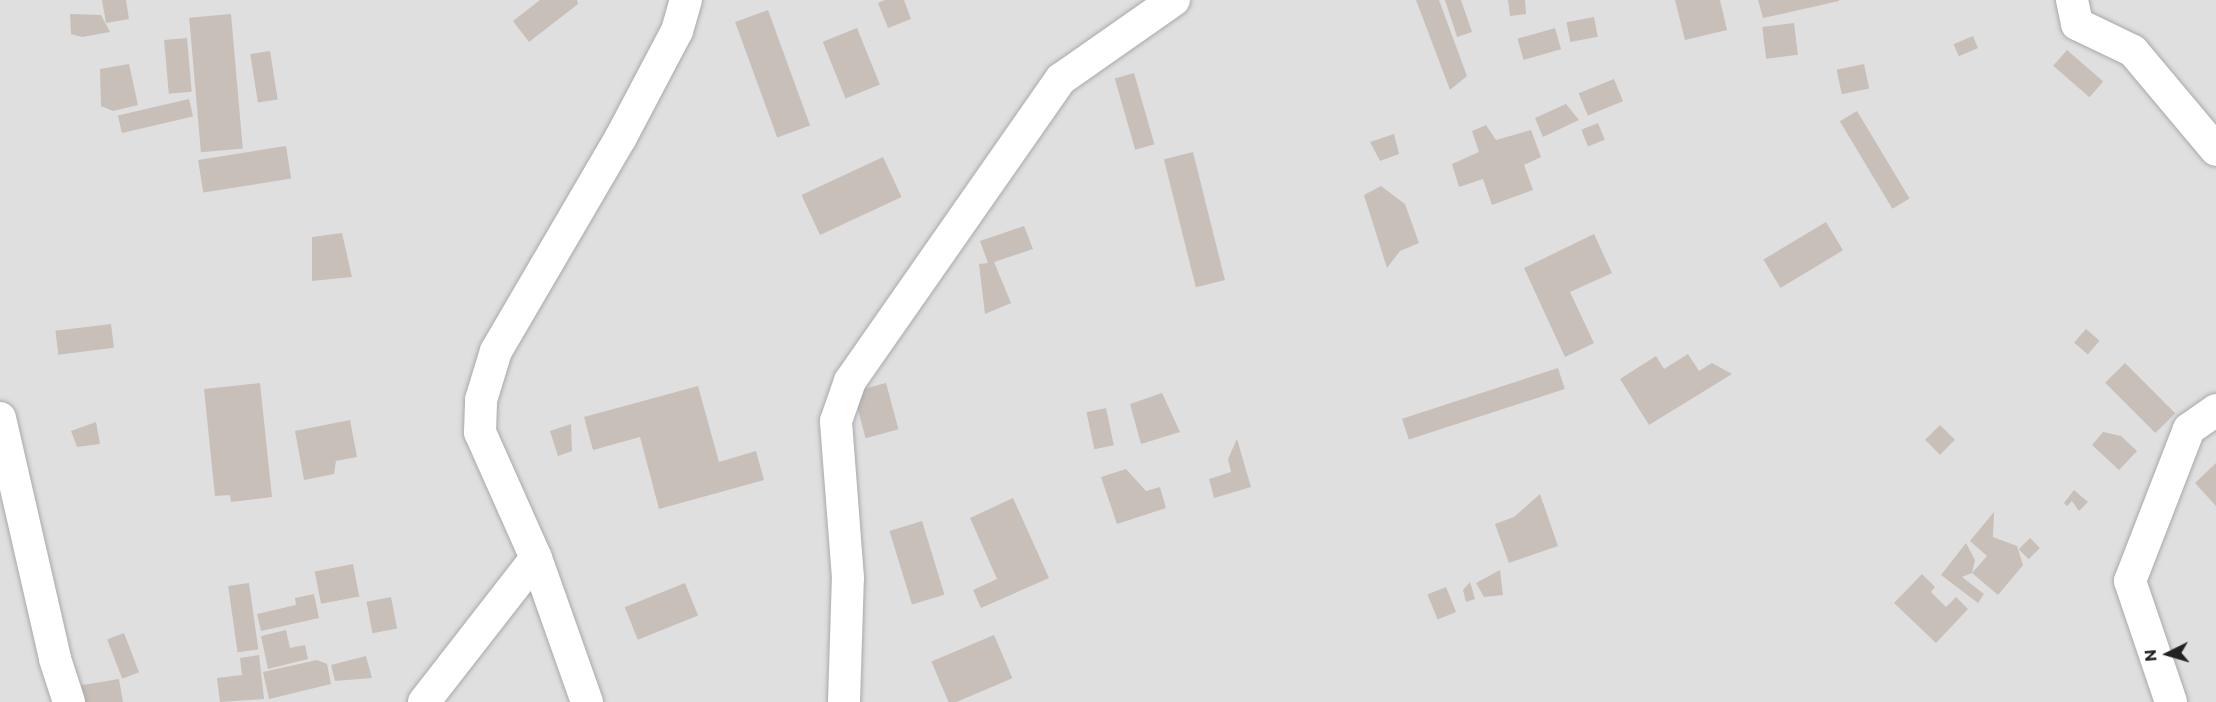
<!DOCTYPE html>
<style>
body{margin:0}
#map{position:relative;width:2216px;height:702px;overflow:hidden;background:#f2efe9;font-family:Commissioner,sans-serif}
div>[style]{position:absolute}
.residential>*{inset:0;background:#e0dfdf;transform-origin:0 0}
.building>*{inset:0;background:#c7bfb8;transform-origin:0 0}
.roads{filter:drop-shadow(0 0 2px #a9a9a9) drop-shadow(0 0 2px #a9a9a9)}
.minor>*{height:32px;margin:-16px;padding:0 16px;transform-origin:16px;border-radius:16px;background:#fff}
span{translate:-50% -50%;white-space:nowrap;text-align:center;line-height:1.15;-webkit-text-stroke:5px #fff;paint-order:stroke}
.north{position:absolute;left:2138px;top:624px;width:60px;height:60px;-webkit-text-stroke:4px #fff;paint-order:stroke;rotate:265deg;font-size:16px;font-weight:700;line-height:24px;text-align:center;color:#222}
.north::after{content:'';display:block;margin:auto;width:21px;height:27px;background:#222;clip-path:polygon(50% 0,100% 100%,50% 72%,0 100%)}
</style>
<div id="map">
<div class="residential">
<i style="left:0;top:0;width:2216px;height:702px"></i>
</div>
<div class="building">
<i style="clip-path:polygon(102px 0,126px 0,129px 19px,106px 23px)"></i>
<i style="clip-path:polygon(540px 0,577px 0,578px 4px,529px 42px,513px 21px)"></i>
<i style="clip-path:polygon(885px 0,904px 0,911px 19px,888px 28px,878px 3px)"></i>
<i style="clip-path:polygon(1416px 0,1439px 0,1467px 76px,1450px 90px)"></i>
<i style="clip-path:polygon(1445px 0,1461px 0,1472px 32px,1457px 37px)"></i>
<i style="clip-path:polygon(1508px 0,1525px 0,1526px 14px,1510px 16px)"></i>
<i style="clip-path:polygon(1675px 0,1720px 0,1727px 30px,1685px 40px)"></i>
<i style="clip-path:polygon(1758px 0,1839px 0,1839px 1px,1763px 18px)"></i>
<i style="left:768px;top:10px;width:123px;height:35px;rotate:70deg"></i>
<i style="clip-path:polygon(70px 14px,101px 15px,110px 32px,82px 37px,71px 34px)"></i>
<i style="left:231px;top:14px;width:135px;height:42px;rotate:85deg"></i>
<i style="left:1594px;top:17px;width:20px;height:28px;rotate:79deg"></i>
<i style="left:1794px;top:23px;width:32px;height:32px;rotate:83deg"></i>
<i style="left:857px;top:28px;width:61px;height:37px;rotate:68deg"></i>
<i style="left:1555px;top:28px;width:22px;height:39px;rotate:74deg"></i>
<i style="left:1973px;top:36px;width:13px;height:21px;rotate:67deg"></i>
<i style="left:187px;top:38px;width:54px;height:23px;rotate:85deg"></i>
<i style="left:2067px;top:50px;width:48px;height:21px;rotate:41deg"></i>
<i style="left:270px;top:51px;width:49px;height:20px;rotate:81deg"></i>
<i style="clip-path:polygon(129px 64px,138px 105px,113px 111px,101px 106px,100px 69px)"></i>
<i style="left:1864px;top:64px;width:25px;height:28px;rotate:78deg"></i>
<i style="left:1134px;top:73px;width:74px;height:20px;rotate:74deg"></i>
<i style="left:1614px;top:79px;width:24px;height:38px;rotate:68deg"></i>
<i style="left:189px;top:99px;width:18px;height:73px;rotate:77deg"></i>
<i style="clip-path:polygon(1566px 104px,1579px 120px,1543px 137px,1535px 118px)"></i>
<i style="left:1857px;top:111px;width:102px;height:20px;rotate:59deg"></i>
<i style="left:1598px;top:123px;width:18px;height:18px;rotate:68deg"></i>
<i style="clip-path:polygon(1486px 125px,1496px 140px,1531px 130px,1541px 157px,1524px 165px,1533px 190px,1492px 205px,1483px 179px,1459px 187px,1452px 164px,1479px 152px,1472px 131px)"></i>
<i style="clip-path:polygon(1394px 134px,1399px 154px,1380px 161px,1370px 142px)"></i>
<i style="left:286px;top:146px;width:33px;height:89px;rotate:81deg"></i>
<i style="left:1193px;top:152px;width:132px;height:30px;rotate:76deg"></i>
<i style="left:883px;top:157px;width:44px;height:90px;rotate:65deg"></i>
<i style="clip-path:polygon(1381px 186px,1405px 204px,1419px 243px,1400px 251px,1387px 268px,1364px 195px)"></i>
<i style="left:1826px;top:222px;width:33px;height:73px;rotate:59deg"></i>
<i style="clip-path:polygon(1024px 226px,1033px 249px,994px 262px,1011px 303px,985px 314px,979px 264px,988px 263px,980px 241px)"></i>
<i style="clip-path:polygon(342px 233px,352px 277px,312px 281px,312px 237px)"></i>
<i style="clip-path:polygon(1594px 234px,1612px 273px,1570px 292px,1594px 343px,1565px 357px,1524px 268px)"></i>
<i style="left:111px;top:324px;width:24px;height:56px;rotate:83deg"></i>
<i style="left:2086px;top:329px;width:18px;height:18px;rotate:41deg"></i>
<i style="clip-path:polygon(1688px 354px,1699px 371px,1712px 363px,1732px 374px,1649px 425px,1620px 379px,1656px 356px,1664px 369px)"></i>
<i style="left:2125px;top:363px;width:71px;height:28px;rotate:45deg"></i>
<i style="left:1558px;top:368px;width:22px;height:164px;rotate:72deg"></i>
<i style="clip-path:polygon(260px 383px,272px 497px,231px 502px,230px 495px,215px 496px,204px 389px)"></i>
<i style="left:886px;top:383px;width:48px;height:34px;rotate:75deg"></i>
<i style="clip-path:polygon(698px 386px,719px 462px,756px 451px,764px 480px,659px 509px,640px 437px,593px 450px,584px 417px)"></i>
<i style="clip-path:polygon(1162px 393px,1180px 432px,1141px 444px,1130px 404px)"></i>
<i style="left:1106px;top:408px;width:38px;height:20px;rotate:78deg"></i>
<i style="clip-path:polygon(350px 420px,357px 457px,336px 461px,334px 474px,304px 480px,295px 431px)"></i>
<i style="clip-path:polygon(96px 422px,100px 444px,77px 447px,71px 431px)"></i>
<i style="clip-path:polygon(571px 424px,572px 451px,558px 456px,550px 431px)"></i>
<i style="left:1940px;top:425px;width:21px;height:21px;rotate:45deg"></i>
<i style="clip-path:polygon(2103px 432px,2121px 436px,2137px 451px,2119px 470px,2092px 445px)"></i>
<i style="clip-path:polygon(1237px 439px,1251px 487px,1214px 498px,1209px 479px,1231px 472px,1228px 459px)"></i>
<i style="clip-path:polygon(2216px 463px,2216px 506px,2195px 483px)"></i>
<i style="clip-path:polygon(1126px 469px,1146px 491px,1160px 487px,1166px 508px,1117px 524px,1101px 477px)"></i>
<i style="clip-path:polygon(2074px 490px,2088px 502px,2079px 511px,2072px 501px,2067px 506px,2064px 503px)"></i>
<i style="clip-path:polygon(1540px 494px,1558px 546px,1509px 563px,1495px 524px,1514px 517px)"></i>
<i style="clip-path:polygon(1013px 498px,1049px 578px,981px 608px,973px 590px,997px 579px,970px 518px)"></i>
<i style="clip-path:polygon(1994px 512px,1993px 537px,2017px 546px,2023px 565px,1998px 595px,1972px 573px,1987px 556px,1970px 541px)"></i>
<i style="left:922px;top:521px;width:77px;height:34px;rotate:73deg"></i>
<i style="left:2030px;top:538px;width:14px;height:16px;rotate:45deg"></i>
<i style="clip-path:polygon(1966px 543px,1975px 560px,1972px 573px,1962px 577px,1984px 594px,1978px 603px,1941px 575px)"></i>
<i style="left:353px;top:564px;width:33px;height:39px;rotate:79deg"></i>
<i style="clip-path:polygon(1500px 570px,1503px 595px,1484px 597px,1476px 583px)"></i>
<i style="clip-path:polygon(1922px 574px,1935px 587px,1931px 592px,1946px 607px,1956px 597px,1968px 609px,1936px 643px,1894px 603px)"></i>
<i style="clip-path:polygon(1470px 582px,1475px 599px,1466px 602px,1463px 590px)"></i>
<i style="left:249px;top:583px;width:67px;height:21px;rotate:82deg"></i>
<i style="left:685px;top:583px;width:35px;height:65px;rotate:68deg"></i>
<i style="left:1446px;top:587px;width:27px;height:20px;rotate:68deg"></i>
<i style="clip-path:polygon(314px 594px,319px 618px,261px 631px,257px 614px,296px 605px,295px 598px)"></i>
<i style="left:391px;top:597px;width:32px;height:25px;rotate:79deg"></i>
<i style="clip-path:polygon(286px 630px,290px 648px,305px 645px,308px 659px,268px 669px,261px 636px)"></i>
<i style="left:124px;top:633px;width:42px;height:18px;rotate:69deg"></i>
<i style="left:994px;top:635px;width:47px;height:68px;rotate:67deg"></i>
<i style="clip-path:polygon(259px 655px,264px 699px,220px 702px,217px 678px,242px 675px,240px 658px)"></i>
<i style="clip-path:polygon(366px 656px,372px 678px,335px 681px,331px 665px)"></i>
<i style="clip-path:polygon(317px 660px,327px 664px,331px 684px,269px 699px,263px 672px)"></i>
<i style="clip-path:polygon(119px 679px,123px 702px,80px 702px,77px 686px)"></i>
</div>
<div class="roads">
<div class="minor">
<i style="left:2072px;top:0;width:25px;rotate:78deg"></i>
<i style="left:2077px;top:24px;width:62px;rotate:25.7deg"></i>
<i style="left:2133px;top:51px;width:129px;rotate:50deg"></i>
<i style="left:0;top:418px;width:247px;rotate:77.1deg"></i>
<i style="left:55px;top:659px;width:45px;rotate:72deg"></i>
<i style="left:424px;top:702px;width:182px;rotate:-52.1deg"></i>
<i style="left:587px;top:702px;width:153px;rotate:-109.5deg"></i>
<i style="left:536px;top:558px;width:138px;rotate:-114deg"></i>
<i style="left:480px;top:432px;width:32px;rotate:-88deg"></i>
<i style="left:481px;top:400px;width:51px;rotate:-73deg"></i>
<i style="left:496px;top:351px;width:246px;rotate:-59.7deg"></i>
<i style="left:620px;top:139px;width:122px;rotate:-62.2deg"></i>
<i style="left:677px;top:31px;width:32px;rotate:-74deg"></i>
<i style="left:844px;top:702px;width:124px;rotate:-88.2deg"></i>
<i style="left:848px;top:578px;width:157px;rotate:-94.4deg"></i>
<i style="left:836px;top:421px;width:42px;rotate:-70.7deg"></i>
<i style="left:850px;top:381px;width:368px;rotate:-55.1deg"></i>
<i style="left:1061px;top:79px;width:138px;rotate:-35deg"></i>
<i style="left:2171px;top:702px;width:128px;rotate:-108.7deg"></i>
<i style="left:2130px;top:581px;width:163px;rotate:-68.8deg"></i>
<i style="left:2189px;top:429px;width:33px;rotate:-35deg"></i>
</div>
</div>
<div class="north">N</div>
</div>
